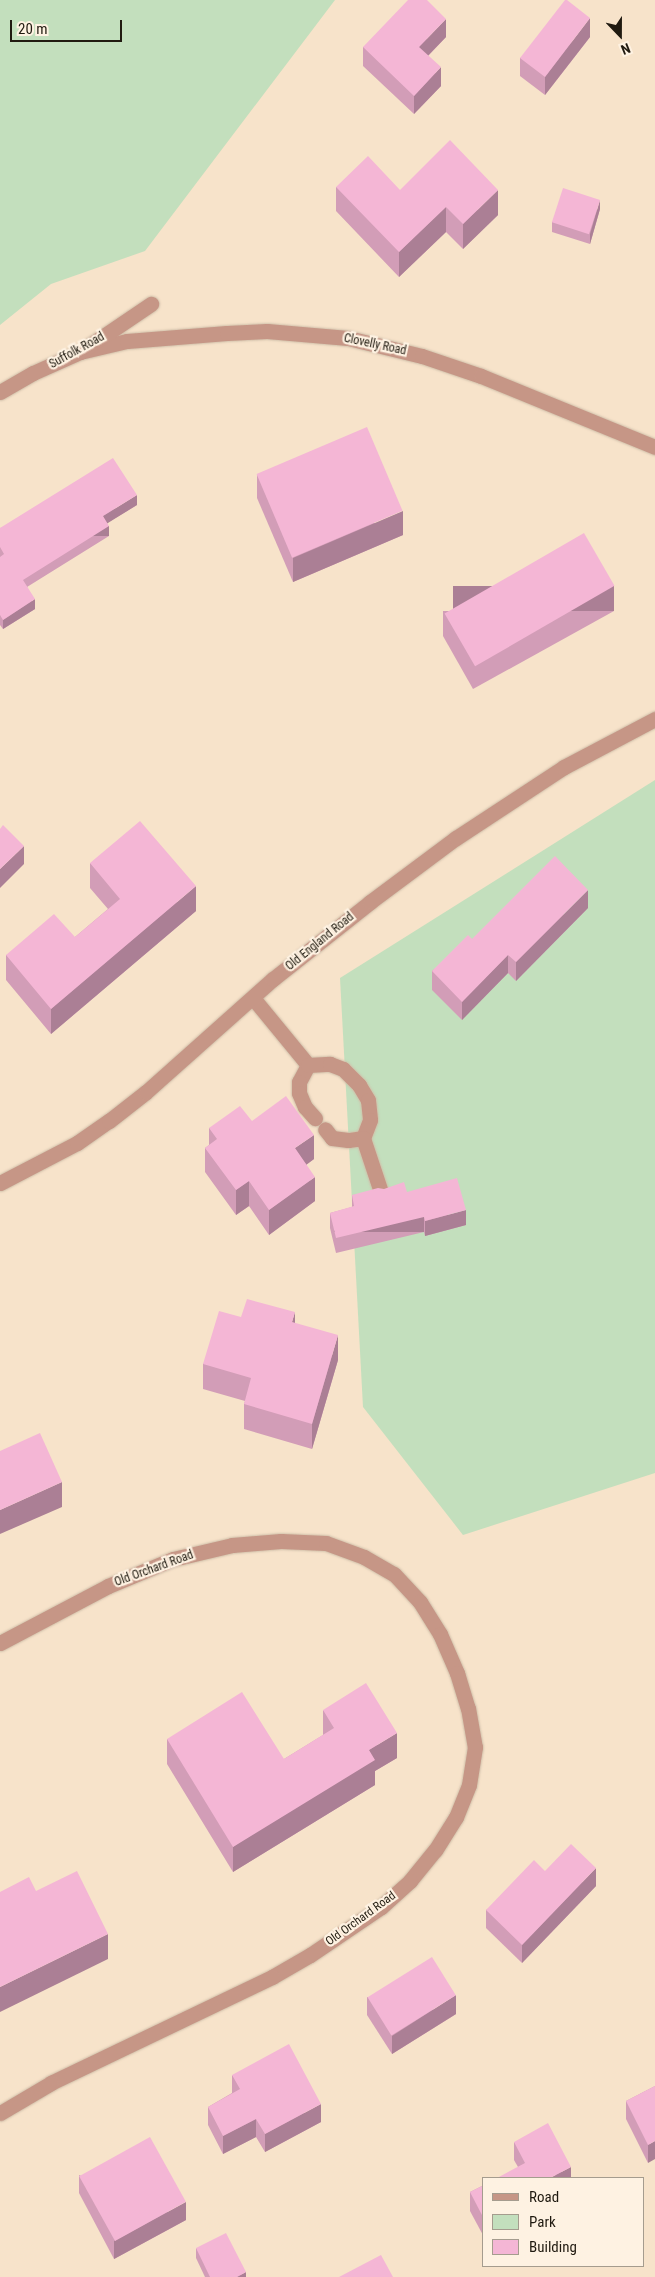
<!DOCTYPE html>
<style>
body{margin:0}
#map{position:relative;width:655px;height:2277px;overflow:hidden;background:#f7e3ca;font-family:"Roboto Condensed",sans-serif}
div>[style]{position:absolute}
.green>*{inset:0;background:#c3dfbd}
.roads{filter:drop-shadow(0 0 1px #d0bfa9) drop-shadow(0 0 1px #d0bfa9)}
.service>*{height:15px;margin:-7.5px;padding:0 7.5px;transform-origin:7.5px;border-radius:7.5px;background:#c69686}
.minor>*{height:15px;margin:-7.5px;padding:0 7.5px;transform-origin:7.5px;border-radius:7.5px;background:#c69686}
.wall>*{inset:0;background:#d29db7}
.shaded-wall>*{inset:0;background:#ab7f95;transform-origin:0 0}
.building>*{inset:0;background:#f4b6d5;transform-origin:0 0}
span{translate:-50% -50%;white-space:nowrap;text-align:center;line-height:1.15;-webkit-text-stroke:4.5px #fef2e2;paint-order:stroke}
.street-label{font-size:12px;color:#201a10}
.legend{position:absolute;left:482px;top:2177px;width:162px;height:90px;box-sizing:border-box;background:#fef2e2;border:1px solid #a59c8e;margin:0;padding:6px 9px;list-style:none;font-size:15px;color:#201a10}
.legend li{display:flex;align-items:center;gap:10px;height:25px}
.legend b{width:25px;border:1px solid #a59c8e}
.north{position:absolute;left:595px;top:10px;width:50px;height:50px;-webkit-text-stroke:4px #fef2e2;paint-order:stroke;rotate:158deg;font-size:14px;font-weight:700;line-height:20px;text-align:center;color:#201a10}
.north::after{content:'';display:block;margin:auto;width:18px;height:22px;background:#201a10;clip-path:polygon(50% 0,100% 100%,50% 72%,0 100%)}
.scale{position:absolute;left:10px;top:20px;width:112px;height:22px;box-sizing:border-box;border:2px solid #201a10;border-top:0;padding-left:6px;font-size:15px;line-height:18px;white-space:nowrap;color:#201a10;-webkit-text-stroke:4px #fef2e2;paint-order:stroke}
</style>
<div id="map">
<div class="green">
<i style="clip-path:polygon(0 0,335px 0,145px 251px,51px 284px,0 325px)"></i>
<i style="clip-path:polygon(655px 780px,655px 1473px,463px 1535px,363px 1407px,340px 978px)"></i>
</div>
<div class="roads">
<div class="service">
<i style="left:253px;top:998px;width:87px;rotate:50.6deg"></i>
<i style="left:308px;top:1065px;width:19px;rotate:118deg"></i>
<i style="left:299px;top:1082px;width:11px;rotate:90deg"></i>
<i style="left:299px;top:1093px;width:15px;rotate:67deg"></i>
<i style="left:305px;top:1107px;width:15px;rotate:48deg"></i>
<i style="left:308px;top:1065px;width:22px;rotate:-3deg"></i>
<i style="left:330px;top:1064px;width:14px;rotate:21deg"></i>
<i style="left:343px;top:1069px;width:23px;rotate:45deg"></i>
<i style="left:359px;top:1085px;width:17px;rotate:59deg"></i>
<i style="left:368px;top:1100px;width:20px;rotate:84deg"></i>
<i style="left:370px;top:1120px;width:19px;rotate:111deg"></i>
<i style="left:363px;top:1138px;width:15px;rotate:172deg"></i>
<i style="left:348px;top:1140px;width:16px;rotate:-173deg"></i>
<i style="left:332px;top:1138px;width:11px;rotate:-128deg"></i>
<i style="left:363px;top:1138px;width:60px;rotate:71.6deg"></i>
</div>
<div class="minor">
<i style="left:80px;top:352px;width:48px;rotate:-13.2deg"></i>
<i style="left:127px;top:341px;width:100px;rotate:-4.6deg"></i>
<i style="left:227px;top:333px;width:40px;rotate:-2.9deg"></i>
<i style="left:267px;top:331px;width:81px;rotate:4.9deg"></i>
<i style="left:348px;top:338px;width:76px;rotate:13.7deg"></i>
<i style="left:422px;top:356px;width:62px;rotate:18.7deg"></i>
<i style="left:481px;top:376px;width:188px;rotate:22.2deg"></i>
<i style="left:0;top:392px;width:38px;rotate:-30deg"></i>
<i style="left:33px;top:373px;width:51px;rotate:-24.1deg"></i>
<i style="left:80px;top:352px;width:86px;rotate:-34.1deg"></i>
<i style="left:0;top:1183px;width:87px;rotate:-27.5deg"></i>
<i style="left:77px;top:1143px;width:39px;rotate:-35deg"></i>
<i style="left:109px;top:1121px;width:47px;rotate:-38.1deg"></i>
<i style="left:146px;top:1092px;width:170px;rotate:-41.7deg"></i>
<i style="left:273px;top:979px;width:124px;rotate:-38.4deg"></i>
<i style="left:370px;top:902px;width:107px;rotate:-36.7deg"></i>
<i style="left:456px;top:838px;width:129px;rotate:-33.3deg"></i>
<i style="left:564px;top:767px;width:103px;rotate:-27.8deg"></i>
<i style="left:0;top:1643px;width:122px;rotate:-27.8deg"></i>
<i style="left:108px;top:1586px;width:70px;rotate:-22.6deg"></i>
<i style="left:173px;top:1559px;width:61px;rotate:-13.3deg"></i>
<i style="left:232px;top:1545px;width:49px;rotate:-4.7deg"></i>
<i style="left:281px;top:1541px;width:45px;rotate:2.5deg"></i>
<i style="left:326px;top:1543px;width:40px;rotate:20.2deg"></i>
<i style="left:364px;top:1557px;width:34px;rotate:30deg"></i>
<i style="left:394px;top:1574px;width:38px;rotate:47deg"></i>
<i style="left:420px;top:1602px;width:38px;rotate:58deg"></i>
<i style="left:440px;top:1634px;width:43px;rotate:66.4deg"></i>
<i style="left:457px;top:1673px;width:37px;rotate:73deg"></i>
<i style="left:468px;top:1708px;width:40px;rotate:80deg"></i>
<i style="left:475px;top:1747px;width:38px;rotate:99deg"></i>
<i style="left:469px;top:1785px;width:35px;rotate:112deg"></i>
<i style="left:456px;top:1817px;width:39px;rotate:122deg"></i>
<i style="left:435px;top:1850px;width:40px;rotate:129deg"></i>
<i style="left:410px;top:1881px;width:39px;rotate:138deg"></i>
<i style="left:381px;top:1907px;width:86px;rotate:145.9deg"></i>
<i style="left:310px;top:1955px;width:44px;rotate:149.9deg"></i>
<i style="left:272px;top:1977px;width:245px;rotate:154.4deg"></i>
<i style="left:51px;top:2083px;width:59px;rotate:149.5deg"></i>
</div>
</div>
<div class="wall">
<i style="clip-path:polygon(446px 37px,428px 56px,441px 86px,414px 114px,363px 66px,363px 47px)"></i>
<i style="clip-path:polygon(590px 37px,545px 95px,520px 76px,520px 58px)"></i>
<i style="clip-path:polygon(336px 187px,400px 190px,498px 215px,463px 249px,446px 232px,399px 277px,336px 211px)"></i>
<i style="clip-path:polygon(600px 209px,590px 244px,552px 232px,552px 222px)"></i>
<i style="clip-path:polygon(257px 474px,403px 535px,293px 582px,257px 498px)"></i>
<i style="clip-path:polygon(137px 505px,107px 523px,109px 536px,27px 587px,35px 609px,3px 629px,0 625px,0 528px)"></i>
<i style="clip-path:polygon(443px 611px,614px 611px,473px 689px,443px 636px)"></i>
<i style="clip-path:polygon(90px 863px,196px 911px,51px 1034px,6px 980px,6px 955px,75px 937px,108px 909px,90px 888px)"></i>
<i style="clip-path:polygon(588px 908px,516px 981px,508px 973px,462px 1020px,432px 990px,432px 971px,472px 939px)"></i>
<i style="clip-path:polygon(252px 1121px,314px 1159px,306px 1165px,315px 1201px,269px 1235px,249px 1206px,236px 1215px,205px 1172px,205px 1148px,209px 1145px,209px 1128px)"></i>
<i style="clip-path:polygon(407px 1192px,466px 1225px,425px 1236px,424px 1232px,336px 1253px,330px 1228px,330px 1213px,352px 1207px,352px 1195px)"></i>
<i style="clip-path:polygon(241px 1317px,295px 1323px,338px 1360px,312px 1449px,244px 1429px,244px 1404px,245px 1401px,203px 1389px,203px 1364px)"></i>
<i style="clip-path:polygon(323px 1710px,397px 1758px,375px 1771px,375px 1785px,233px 1872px,167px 1764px,167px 1739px,284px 1759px,323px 1735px)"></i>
<i style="clip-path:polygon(545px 1871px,596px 1886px,522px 1963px,486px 1928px,486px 1910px)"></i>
<i style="clip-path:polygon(367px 1997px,456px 2014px,392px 2054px,367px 2015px)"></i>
<i style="clip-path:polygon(232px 2075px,321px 2122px,265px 2152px,256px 2137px,223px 2154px,208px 2125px,208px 2107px,232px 2093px)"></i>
<i style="clip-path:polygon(655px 2086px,648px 2163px,626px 2119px,626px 2101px)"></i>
<i style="clip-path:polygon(514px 2142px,571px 2178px,518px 2167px,514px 2160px)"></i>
<i style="clip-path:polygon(79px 2175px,186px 2220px,114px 2259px,79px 2193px)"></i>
<i style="clip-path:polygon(484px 2185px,484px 2237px,470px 2211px,470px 2192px)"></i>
<i style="clip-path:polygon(196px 2248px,246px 2277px,205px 2277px,196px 2258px)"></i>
</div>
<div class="shaded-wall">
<i style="clip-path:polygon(590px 18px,590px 37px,545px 95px,545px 77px)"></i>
<i style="clip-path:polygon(446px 19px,446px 37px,419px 65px,419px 47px)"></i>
<i style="clip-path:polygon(441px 67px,441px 86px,414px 114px,414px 96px)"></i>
<i style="clip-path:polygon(498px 190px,498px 215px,463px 249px,463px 224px)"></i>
<i style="clip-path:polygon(600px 200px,600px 209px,590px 244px,590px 234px)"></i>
<i style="clip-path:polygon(446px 207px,446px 232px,399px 277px,399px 252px)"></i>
<i style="clip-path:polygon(137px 495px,137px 505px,103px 526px,103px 516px)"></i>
<i style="clip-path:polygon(403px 511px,403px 535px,293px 582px,293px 558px)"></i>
<i style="left:109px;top:526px;width:10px;height:102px;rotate:90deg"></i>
<i style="left:614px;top:586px;width:25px;height:161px;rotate:90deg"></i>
<i style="clip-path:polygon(35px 599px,35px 609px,3px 629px,3px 620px)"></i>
<i style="clip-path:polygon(24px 846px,24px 864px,0 888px,0 869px)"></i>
<i style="clip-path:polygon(196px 886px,196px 911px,51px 1034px,51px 1009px)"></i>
<i style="clip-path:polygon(588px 890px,588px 908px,516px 981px,516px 962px)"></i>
<i style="clip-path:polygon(508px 955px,508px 973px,462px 1020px,462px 1002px)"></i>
<i style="clip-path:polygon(314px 1135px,314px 1159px,295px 1173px,295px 1148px)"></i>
<i style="clip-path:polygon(315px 1177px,315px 1201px,269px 1235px,269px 1210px)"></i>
<i style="clip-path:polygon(249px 1181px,249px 1206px,236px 1215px,236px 1190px)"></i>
<i style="clip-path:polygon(466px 1210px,466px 1225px,425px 1236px,425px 1221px)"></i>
<i style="left:424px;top:1217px;width:15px;height:90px;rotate:90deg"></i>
<i style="clip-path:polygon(295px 1312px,295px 1337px,292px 1322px)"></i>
<i style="clip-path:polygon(338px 1335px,338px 1360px,312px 1449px,312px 1424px)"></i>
<i style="clip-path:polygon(62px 1482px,62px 1507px,0 1534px,0 1510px)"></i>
<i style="clip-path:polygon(397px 1733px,397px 1758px,375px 1771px,375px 1785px,233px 1872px,233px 1847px,369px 1750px)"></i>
<i style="clip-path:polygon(596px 1868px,596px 1886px,522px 1963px,522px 1945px)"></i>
<i style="clip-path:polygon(108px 1934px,108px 1959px,0 2012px,0 1987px)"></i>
<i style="clip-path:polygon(456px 1995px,456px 2014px,392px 2054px,392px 2036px)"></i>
<i style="clip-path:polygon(321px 2104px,321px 2122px,265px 2152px,265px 2134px)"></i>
<i style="clip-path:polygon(256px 2119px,256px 2137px,223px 2154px,223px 2136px)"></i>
<i style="clip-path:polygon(655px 2141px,655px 2159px,648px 2163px,648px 2145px)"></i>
<i style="clip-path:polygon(571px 2167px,571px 2178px,550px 2178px)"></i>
<i style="clip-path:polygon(186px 2202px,186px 2220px,114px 2259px,114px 2241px)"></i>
<i style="clip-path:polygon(246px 2272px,246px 2277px,237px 2277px)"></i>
</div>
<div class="building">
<i style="clip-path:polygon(408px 0,427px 0,446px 19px,419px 47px,441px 67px,414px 96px,363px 47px)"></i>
<i style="clip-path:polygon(565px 0,567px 0,590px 18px,545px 77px,520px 58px)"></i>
<i style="clip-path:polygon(450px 140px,498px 190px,463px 224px,446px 207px,399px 252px,336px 187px,368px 156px,400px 190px)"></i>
<i style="left:563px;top:188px;width:39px;height:36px;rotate:18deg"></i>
<i style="left:367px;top:427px;width:91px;height:120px;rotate:67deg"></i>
<i style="clip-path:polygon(113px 458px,137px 495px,103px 516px,109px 526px,23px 580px,35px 599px,3px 620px,0 615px,0 557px,4px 554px,0 547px,0 528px)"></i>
<i style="left:584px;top:533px;width:61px;height:161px;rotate:60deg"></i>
<i style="clip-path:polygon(140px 821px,196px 886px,51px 1009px,6px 955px,54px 914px,75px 937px,120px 899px,90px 863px)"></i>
<i style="clip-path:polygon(3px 825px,24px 846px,0 869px,0 829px)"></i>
<i style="clip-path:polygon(555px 856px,588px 890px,516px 962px,508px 955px,462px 1002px,432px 971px,468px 935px,472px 939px)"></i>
<i style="clip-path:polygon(286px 1096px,314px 1135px,295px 1148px,315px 1177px,269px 1210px,249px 1181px,236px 1190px,205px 1148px,217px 1139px,209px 1128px,240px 1106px,252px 1121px)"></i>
<i style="clip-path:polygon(457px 1178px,466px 1210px,425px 1221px,424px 1217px,336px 1238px,330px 1213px,354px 1206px,352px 1195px,378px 1188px,384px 1189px,404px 1182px,407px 1192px)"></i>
<i style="clip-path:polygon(247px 1299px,295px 1312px,292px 1322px,338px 1335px,312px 1424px,244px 1404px,251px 1378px,203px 1364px,219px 1311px,241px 1317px)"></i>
<i style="clip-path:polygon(40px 1433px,62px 1482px,0 1510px,0 1451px)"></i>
<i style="clip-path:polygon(366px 1683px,397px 1733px,369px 1750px,375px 1760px,233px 1847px,167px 1739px,242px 1692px,284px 1759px,334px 1728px,323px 1710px)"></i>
<i style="clip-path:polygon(571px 1844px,596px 1868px,522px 1945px,486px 1910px,534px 1860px,545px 1871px)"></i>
<i style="clip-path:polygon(77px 1871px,108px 1934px,0 1987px,0 1892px,29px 1877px,36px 1891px)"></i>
<i style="left:432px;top:1957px;width:45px;height:76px;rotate:58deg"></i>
<i style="clip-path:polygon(289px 2044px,321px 2104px,265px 2134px,256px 2119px,223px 2136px,208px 2107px,240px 2089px,232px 2075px)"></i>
<i style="clip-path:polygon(655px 2086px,655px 2141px,648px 2145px,626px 2101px)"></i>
<i style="clip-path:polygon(548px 2123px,571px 2167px,550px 2178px,497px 2178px,525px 2163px,514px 2142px)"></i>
<i style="left:150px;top:2137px;width:74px;height:81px;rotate:61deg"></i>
<i style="clip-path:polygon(484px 2185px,484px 2219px,470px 2192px)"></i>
<i style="clip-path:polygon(226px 2233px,246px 2272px,237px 2277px,210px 2277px,196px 2248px)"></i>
<i style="clip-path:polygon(381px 2255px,393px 2277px,339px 2277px)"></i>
</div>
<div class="street-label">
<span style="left:375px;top:345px;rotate:12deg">Clovelly Road</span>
<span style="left:77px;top:351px;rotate:-29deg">Suffolk Road</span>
<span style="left:320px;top:942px;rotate:-39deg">Old England Road</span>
<span style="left:154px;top:1569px;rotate:-20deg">Old Orchard Road</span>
<span style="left:361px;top:1919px;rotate:-36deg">Old Orchard Road</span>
</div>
<ul class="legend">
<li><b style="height:6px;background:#c69686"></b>Road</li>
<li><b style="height:14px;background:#c3dfbd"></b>Park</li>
<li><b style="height:14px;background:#f4b6d5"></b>Building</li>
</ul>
<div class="north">N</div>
<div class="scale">20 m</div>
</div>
